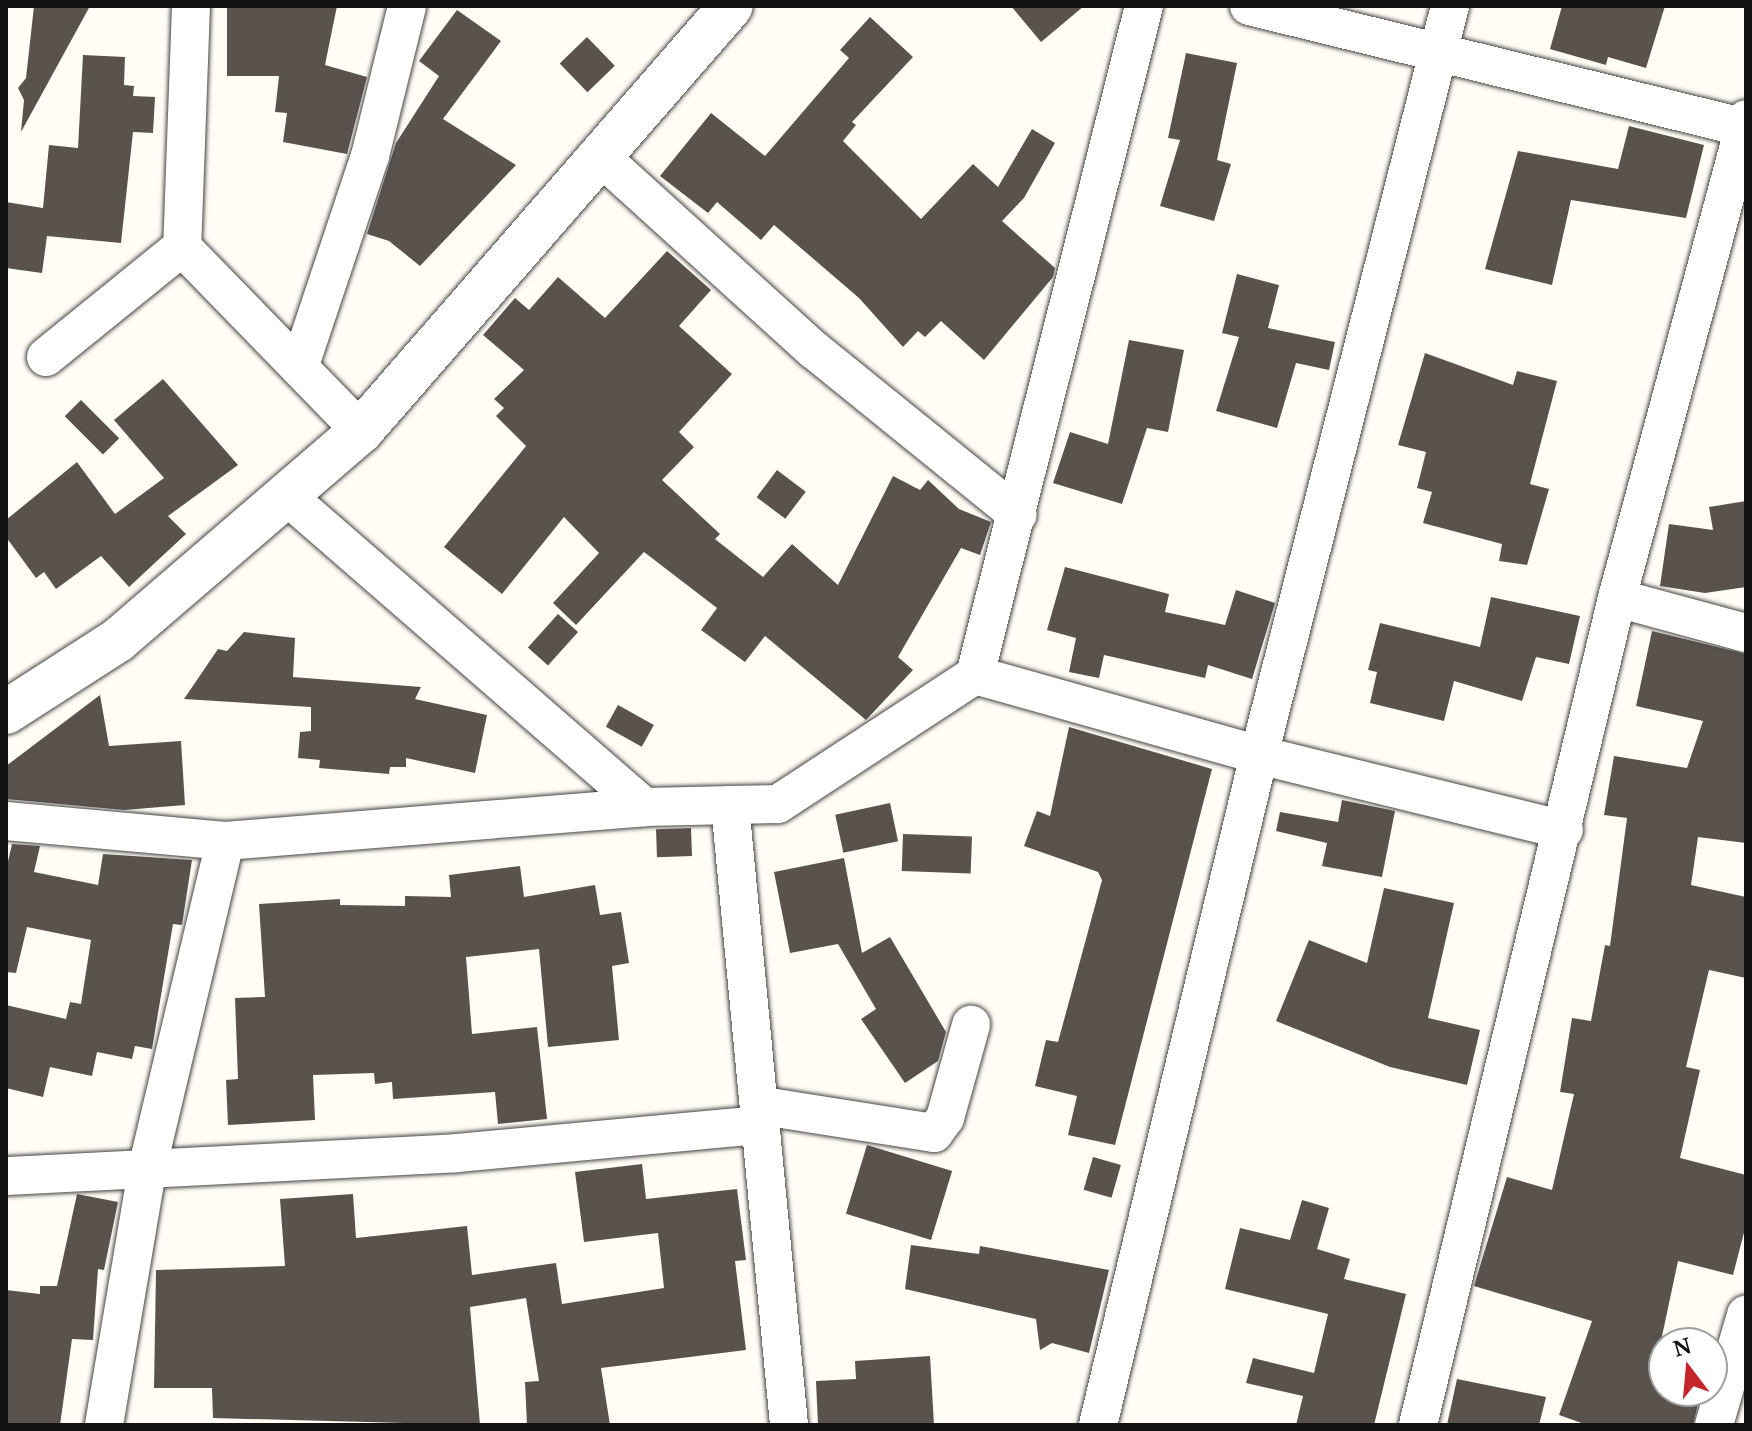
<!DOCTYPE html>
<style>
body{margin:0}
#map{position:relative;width:1752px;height:1431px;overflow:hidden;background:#fffdf5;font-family:"Noto Serif",serif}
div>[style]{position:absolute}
.building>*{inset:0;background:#5a524d;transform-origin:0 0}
.roads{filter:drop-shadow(0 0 2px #444) drop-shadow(0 0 2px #444)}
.minor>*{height:38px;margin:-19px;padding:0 19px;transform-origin:19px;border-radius:19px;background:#fff}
.tertiary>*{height:44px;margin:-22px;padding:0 22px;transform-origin:22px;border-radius:22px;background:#fff}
span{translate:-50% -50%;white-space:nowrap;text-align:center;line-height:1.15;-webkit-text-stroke:8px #fff;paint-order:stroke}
.frame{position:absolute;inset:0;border:8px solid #111;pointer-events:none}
.north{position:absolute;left:1648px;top:1327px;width:80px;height:80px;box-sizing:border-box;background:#fff;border:2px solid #a0a0a0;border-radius:50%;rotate:344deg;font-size:22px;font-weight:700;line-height:32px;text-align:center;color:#111}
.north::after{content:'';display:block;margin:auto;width:28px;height:36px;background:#c4262e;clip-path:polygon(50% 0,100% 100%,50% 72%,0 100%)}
</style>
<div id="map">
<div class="building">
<i style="clip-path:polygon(34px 6px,90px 6px,21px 132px,24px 100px,18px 88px,26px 78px)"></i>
<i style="clip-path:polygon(227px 6px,337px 6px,325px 65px,367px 77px,347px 154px,283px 142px,287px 113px,275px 112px,279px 76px,227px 76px)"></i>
<i style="clip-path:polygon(1011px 6px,1084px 6px,1041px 42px)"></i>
<i style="clip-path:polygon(1562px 6px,1665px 6px,1646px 68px,1608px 57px,1606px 65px,1550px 49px)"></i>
<i style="clip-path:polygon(457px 10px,501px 41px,443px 119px,516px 165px,420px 266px,389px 241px,367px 234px,396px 143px,439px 76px,419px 61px)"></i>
<i style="clip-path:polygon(870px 17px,913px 57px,852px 122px,856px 125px,843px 141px,921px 219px,973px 164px,998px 187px,1032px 129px,1055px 143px,1024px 198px,1002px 221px,1055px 268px,1053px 277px,984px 360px,941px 321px,925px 337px,918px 331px,903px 347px,859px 298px,774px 225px,761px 240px,717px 202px,708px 213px,660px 176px,711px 113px,765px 156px,849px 58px,840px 50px)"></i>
<i style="left:587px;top:37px;width:40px;height:38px;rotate:46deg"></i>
<i style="clip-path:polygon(1186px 53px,1237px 63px,1217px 160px,1231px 164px,1214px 221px,1160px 206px,1180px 140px,1168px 138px)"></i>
<i style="clip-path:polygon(83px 55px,125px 57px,124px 85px,134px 86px,133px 96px,155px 97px,153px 133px,133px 132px,121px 243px,47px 236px,42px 273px,6px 268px,6px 202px,43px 208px,49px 145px,78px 148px)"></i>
<i style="clip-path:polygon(1629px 126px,1704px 145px,1686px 218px,1571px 200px,1552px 285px,1485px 269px,1518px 151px,1618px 169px)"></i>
<i style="clip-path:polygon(667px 251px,711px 290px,679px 326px,732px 374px,679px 432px,694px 447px,662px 480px,720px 534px,715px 539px,763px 577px,792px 544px,838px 585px,893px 476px,920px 490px,928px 480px,959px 509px,991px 522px,980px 555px,961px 548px,898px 657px,913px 670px,866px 720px,765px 636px,745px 662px,701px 630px,717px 608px,644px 552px,576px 625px,553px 603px,599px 553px,564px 517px,502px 594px,444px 547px,526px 446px,496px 416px,504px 408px,494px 399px,524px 370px,483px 335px,515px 298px,529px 310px,558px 277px,605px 318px)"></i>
<i style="clip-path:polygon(1237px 274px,1279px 285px,1268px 328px,1335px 342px,1329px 370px,1296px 363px,1277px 428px,1216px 411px,1239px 337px,1222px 333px)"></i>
<i style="clip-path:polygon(1129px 340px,1184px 350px,1168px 432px,1147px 428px,1122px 504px,1053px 483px,1070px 432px,1108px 444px)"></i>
<i style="clip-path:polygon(1425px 353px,1513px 385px,1517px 371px,1557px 381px,1530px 484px,1549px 489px,1527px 565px,1499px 561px,1502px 544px,1423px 523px,1432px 492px,1417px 488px,1426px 452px,1398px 445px)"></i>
<i style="clip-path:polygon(163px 379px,238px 465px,168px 516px,186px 534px,129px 587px,101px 556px,56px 589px,44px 572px,36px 578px,6px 537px,6px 520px,77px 462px,115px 514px,164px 478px,114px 420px)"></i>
<i style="left:81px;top:400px;width:54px;height:23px;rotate:45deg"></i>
<i style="left:777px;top:470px;width:36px;height:34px;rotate:37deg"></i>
<i style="clip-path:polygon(1746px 501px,1746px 587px,1705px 593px,1660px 586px,1669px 524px,1713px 530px,1709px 507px)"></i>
<i style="clip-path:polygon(1065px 567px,1169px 594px,1165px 612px,1225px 625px,1236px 590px,1275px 603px,1252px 679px,1208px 665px,1205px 678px,1104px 655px,1099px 678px,1069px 672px,1076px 638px,1047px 630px)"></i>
<i style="clip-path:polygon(1491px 597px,1580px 616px,1569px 664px,1536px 657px,1522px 701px,1454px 681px,1444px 721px,1370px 703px,1377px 672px,1368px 670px,1380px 623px,1480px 647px)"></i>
<i style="left:558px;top:614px;width:27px;height:45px;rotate:42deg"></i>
<i style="clip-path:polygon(1652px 631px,1746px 654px,1746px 843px,1698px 837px,1691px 885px,1746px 897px,1746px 978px,1709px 970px,1686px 1067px,1700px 1070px,1680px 1158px,1746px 1175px,1746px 1225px,1733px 1275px,1678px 1261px,1661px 1341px,1664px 1391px,1701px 1391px,1693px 1425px,1587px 1425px,1559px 1415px,1592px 1321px,1474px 1286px,1507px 1177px,1552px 1190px,1574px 1094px,1560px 1092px,1572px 1018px,1591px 1021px,1605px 945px,1610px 946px,1627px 818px,1604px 815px,1614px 756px,1687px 768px,1703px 721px,1636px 706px)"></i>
<i style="clip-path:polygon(244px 632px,295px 638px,293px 677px,421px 687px,415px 699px,487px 715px,475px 773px,406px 758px,406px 767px,390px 767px,389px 774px,319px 768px,320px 760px,298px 758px,300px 732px,311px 731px,311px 707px,184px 699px,218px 649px,227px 651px)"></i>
<i style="clip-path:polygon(100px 695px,109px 746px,181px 741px,185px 805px,124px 810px,6px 799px,6px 766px)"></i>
<i style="left:618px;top:705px;width:41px;height:25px;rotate:29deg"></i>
<i style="clip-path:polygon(1069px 727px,1212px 769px,1115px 1145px,1068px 1135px,1077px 1096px,1035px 1086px,1046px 1040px,1058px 1042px,1102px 880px,1098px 872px,1024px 846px,1037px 811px,1050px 816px)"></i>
<i style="clip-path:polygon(1342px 800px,1395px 811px,1382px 877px,1322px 866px,1327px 843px,1276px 831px,1280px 812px,1338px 822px)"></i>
<i style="left:890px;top:803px;width:39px;height:56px;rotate:78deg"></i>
<i style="left:691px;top:828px;width:28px;height:35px;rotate:88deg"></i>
<i style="left:903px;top:834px;width:69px;height:37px;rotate:2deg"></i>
<i style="clip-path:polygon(12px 844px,40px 846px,34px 872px,98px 885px,103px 854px,192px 860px,182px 925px,173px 924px,152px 1049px,135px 1046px,132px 1059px,97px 1052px,92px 1076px,50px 1067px,43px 1097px,6px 1088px,6px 1005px,66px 1019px,70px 1002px,81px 1004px,91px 940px,27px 927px,16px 973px,6px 972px,6px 870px)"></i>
<i style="clip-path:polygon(844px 858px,862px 953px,890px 937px,946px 1032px,938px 1061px,905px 1083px,861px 1019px,876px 1009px,838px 944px,790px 953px,774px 872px)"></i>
<i style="clip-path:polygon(520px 866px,524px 897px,595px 885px,600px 915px,621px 912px,629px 963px,612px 966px,619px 1040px,548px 1047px,539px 949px,466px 957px,472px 1034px,537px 1027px,547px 1119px,498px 1124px,495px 1092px,393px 1099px,392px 1082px,375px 1084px,374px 1073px,313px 1075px,315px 1120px,228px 1125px,226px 1080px,238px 1079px,235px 998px,265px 997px,259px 904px,340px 899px,340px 905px,405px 906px,405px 896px,451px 897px,449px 875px)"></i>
<i style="clip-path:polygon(1384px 888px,1454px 903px,1428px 1018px,1480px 1030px,1467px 1085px,1390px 1067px,1276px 1021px,1309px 940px,1367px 963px)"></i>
<i style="left:867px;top:1145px;width:89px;height:72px;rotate:17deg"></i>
<i style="left:1093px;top:1157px;width:29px;height:34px;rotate:16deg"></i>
<i style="clip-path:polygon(642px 1164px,646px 1199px,737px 1189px,746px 1260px,735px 1261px,746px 1350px,601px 1368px,610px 1425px,527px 1425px,525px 1382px,539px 1381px,526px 1298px,470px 1307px,480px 1425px,213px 1418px,212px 1388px,154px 1388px,156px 1270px,285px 1266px,280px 1199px,353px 1194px,356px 1238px,467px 1226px,472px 1275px,556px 1263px,562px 1304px,664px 1288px,658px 1233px,584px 1242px,575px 1172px)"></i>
<i style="clip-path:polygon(77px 1194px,118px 1202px,104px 1270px,98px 1269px,93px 1340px,72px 1339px,60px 1425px,6px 1425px,6px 1290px,40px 1294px,40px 1286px,57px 1286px)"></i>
<i style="clip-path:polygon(1302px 1200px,1329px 1208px,1317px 1249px,1350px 1259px,1344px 1279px,1406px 1294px,1374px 1425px,1296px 1425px,1303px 1396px,1246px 1383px,1253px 1358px,1314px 1373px,1328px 1314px,1225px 1289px,1240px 1228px,1290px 1240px)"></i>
<i style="clip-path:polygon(911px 1245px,979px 1254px,980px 1246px,1109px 1270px,1089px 1353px,1052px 1343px,1040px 1350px,1036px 1319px,905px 1289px)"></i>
<i style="clip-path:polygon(930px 1356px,934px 1425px,818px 1425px,816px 1381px,856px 1379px,855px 1361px)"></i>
<i style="clip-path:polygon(1457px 1379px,1546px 1397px,1539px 1425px,1447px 1425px)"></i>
</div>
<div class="roads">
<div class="minor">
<i style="left:191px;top:6px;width:241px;rotate:92.1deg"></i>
<i style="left:182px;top:247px;width:257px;rotate:45.8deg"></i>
<i style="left:1249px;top:6px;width:512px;rotate:13.79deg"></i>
<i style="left:602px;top:158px;width:286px;rotate:42.2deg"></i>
<i style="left:814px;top:350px;width:262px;rotate:39deg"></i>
<i style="left:46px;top:357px;width:175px;rotate:-39deg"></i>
<i style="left:300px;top:365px;width:220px;rotate:-71.5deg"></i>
<i style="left:370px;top:156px;width:154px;rotate:-76.1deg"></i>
<i style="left:289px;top:498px;width:471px;rotate:41deg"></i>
<i style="left:1617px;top:598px;width:134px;rotate:15.2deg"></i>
<i style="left:975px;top:675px;width:295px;rotate:15.7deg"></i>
<i style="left:1259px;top:755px;width:314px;rotate:13.8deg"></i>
<i style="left:730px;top:805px;width:623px;rotate:84.56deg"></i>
<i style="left:6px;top:821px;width:220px;rotate:5.2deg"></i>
<i style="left:225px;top:841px;width:421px;rotate:-4.6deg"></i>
<i style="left:645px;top:807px;width:133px;rotate:-1.3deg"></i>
<i style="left:778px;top:804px;width:235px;rotate:-33.2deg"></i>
<i style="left:975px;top:675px;width:690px;rotate:-75.82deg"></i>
<i style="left:763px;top:1106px;width:173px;rotate:9deg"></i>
<i style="left:934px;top:1133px;width:19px;rotate:-54deg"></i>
<i style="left:945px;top:1118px;width:97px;rotate:-74.4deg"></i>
<i style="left:6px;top:1176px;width:452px;rotate:-2.9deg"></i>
<i style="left:457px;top:1153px;width:305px;rotate:-5.3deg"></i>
<i style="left:104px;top:1425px;width:264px;rotate:-80.4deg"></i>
<i style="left:148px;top:1165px;width:333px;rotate:-76.6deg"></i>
<i style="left:1098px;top:1425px;width:689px;rotate:-76.49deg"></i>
<i style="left:1259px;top:755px;width:773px;rotate:-75.69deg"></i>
<i style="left:1418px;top:1425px;width:851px;rotate:-76.47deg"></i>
<i style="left:1617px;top:598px;width:496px;rotate:-74.9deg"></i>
<i style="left:1714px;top:1425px;width:115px;rotate:-73.8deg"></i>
</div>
<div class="tertiary">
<i style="left:6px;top:712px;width:133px;rotate:-32.7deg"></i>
<i style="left:118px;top:640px;width:321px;rotate:-40.7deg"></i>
<i style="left:361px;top:431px;width:563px;rotate:-48.96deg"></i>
</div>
</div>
<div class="frame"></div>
<div class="north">N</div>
</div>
